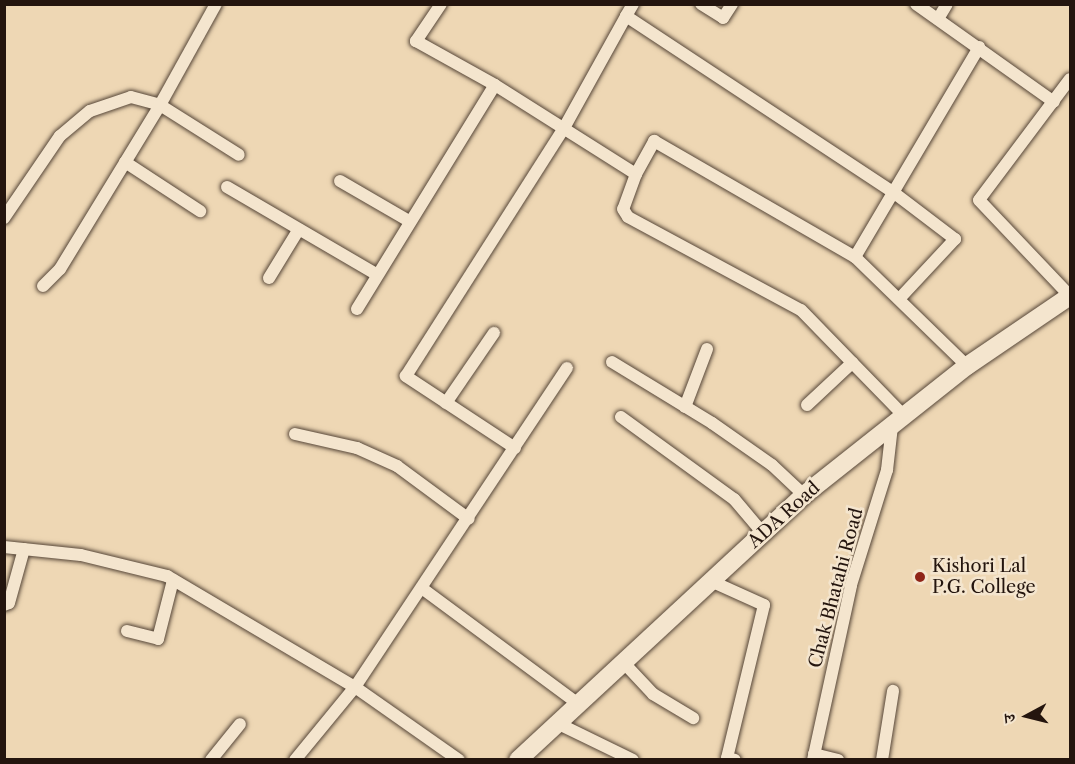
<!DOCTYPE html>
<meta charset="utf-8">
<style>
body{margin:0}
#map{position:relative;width:1075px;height:764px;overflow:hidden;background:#eed7b4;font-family:"Libre Caslon Text","Noto Serif Devanagari",serif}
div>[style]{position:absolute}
.roads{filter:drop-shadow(0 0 2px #564638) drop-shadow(0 0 2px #564638)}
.street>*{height:12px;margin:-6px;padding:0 6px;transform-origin:6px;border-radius:6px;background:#f4e5ce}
.secondary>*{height:18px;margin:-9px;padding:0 9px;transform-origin:9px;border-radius:9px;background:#f4e5ce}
.dots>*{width:16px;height:16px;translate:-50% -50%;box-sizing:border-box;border:3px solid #f4e5ce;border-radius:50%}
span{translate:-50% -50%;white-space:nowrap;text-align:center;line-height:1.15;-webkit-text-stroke:5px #f4e5ce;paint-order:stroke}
.street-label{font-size:18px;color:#24150e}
.poi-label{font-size:18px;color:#24150e}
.left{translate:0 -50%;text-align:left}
.frame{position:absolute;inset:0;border:6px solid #24150e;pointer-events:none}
.north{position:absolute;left:997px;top:686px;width:60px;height:60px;-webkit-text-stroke:4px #f4e5ce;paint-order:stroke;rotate:263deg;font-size:16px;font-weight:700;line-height:24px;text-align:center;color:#24150e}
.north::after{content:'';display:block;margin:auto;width:21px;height:27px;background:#24150e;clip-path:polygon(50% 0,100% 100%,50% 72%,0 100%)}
</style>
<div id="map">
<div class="roads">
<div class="street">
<i style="left:441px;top:4px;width:45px;rotate:124deg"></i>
<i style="left:416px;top:41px;width:90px;rotate:29.1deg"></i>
<i style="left:495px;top:85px;width:167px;rotate:32.3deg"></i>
<i style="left:636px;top:174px;width:37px;rotate:110deg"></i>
<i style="left:623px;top:209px;width:9px;rotate:58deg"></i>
<i style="left:628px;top:217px;width:196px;rotate:28.3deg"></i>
<i style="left:801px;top:310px;width:146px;rotate:45.8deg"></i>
<i style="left:701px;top:4px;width:26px;rotate:32deg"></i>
<i style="left:723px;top:18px;width:17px;rotate:-57deg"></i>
<i style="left:916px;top:4px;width:169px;rotate:35.4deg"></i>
<i style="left:626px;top:16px;width:14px;rotate:-60deg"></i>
<i style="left:938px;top:19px;width:17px;rotate:-59deg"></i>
<i style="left:125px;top:162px;width:90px;rotate:33.2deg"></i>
<i style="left:636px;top:174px;width:38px;rotate:-61deg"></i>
<i style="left:654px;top:141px;width:232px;rotate:30deg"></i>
<i style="left:855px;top:257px;width:156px;rotate:44.2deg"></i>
<i style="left:340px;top:181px;width:80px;rotate:30.1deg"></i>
<i style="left:227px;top:187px;width:173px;rotate:30.3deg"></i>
<i style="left:4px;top:218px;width:99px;rotate:-55.7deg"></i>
<i style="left:60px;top:136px;width:39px;rotate:-40deg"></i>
<i style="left:90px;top:111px;width:43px;rotate:-18.9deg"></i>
<i style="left:131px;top:97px;width:30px;rotate:15deg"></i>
<i style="left:160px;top:105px;width:115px;rotate:-61deg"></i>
<i style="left:855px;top:257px;width:244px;rotate:-59.4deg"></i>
<i style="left:269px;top:278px;width:57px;rotate:-58.5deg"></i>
<i style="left:43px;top:286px;width:24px;rotate:-45deg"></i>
<i style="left:60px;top:269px;width:192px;rotate:-58.6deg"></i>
<i style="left:160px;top:105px;width:93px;rotate:32.3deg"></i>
<i style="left:1070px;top:296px;width:132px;rotate:-133.5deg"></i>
<i style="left:979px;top:200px;width:151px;rotate:-53.1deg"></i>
<i style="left:357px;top:309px;width:263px;rotate:-58.4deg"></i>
<i style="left:612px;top:362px;width:117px;rotate:31.4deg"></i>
<i style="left:712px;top:423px;width:73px;rotate:35deg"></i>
<i style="left:772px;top:465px;width:44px;rotate:43.2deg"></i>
<i style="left:446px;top:403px;width:85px;rotate:-55.6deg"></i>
<i style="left:807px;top:405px;width:62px;rotate:-43deg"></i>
<i style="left:685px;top:407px;width:62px;rotate:-69.2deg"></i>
<i style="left:621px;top:417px;width:140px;rotate:36deg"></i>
<i style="left:734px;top:499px;width:43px;rotate:49.7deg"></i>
<i style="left:295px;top:434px;width:64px;rotate:12.7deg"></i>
<i style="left:357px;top:448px;width:44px;rotate:24.2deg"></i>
<i style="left:397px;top:466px;width:89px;rotate:36.4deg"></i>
<i style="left:515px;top:448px;width:131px;rotate:-146.6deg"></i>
<i style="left:406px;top:376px;width:294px;rotate:-57.5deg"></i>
<i style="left:564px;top:128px;width:128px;rotate:-61deg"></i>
<i style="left:626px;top:16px;width:320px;rotate:33.4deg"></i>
<i style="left:893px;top:192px;width:78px;rotate:37.2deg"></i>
<i style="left:955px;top:239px;width:82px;rotate:133deg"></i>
<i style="left:4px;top:547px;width:77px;rotate:5.9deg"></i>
<i style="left:81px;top:555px;width:89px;rotate:13.7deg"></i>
<i style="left:167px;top:576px;width:218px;rotate:30.6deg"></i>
<i style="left:355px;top:687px;width:127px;rotate:35.1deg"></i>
<i style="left:713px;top:582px;width:56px;rotate:24.3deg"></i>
<i style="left:764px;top:605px;width:157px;rotate:103.6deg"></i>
<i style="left:727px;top:758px;width:8px;rotate:14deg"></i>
<i style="left:423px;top:589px;width:195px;rotate:36.5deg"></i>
<i style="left:4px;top:605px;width:5px;rotate:-22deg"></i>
<i style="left:9px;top:603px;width:56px;rotate:-74.5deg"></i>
<i style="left:127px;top:631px;width:32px;rotate:14deg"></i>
<i style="left:158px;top:639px;width:61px;rotate:-75.7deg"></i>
<i style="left:624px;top:663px;width:42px;rotate:46.9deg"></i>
<i style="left:653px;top:694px;width:47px;rotate:31deg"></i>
<i style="left:559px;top:724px;width:82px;rotate:25.9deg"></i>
<i style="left:814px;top:754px;width:25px;rotate:14deg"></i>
<i style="left:211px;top:760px;width:46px;rotate:-51.1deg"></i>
<i style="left:295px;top:760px;width:94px;rotate:-50.6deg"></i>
<i style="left:355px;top:687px;width:383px;rotate:-56.4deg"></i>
<i style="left:813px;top:760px;width:179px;rotate:-77.7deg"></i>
<i style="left:851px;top:585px;width:121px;rotate:-72.6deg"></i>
<i style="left:887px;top:470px;width:44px;rotate:-83.5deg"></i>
<i style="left:882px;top:760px;width:70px;rotate:-80.9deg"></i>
</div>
<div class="secondary">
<i style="left:518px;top:760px;width:390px;rotate:-42.8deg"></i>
<i style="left:804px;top:495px;width:208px;rotate:-38.4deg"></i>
<i style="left:967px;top:366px;width:125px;rotate:-34.2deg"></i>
</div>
</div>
<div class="dots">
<i style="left:920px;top:577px;background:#8f2418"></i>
</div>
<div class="street-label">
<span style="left:784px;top:515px;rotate:-42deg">ADA Road</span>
<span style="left:836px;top:588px;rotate:-75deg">Chak Bhatahi Road</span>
</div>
<div class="poi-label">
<span class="left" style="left:932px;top:577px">Kishori Lal<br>P.G. College</span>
</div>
<div class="frame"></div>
<div class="north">उ</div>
</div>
